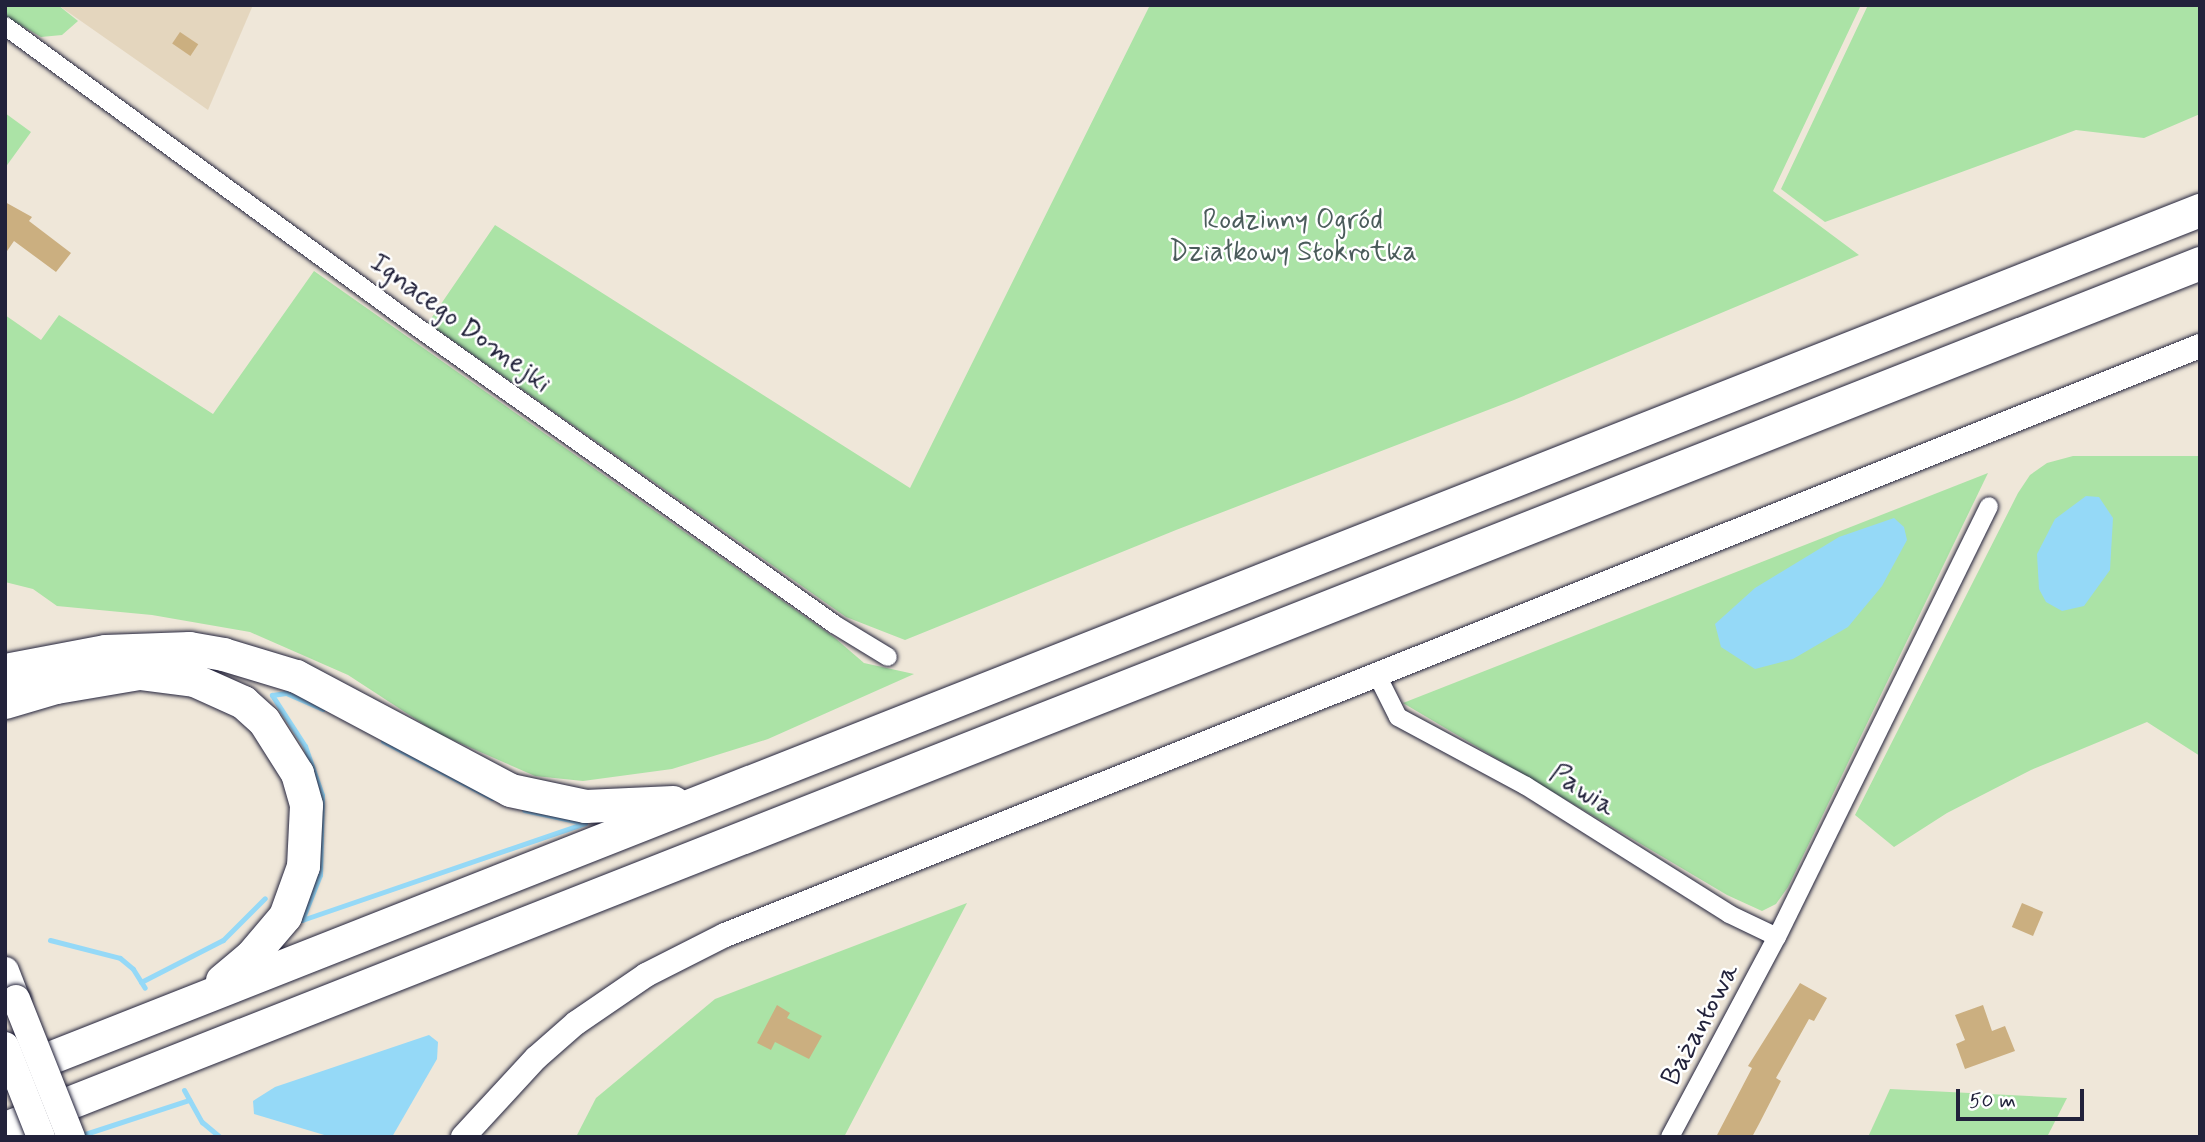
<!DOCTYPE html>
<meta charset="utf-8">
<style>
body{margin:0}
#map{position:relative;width:2205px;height:1142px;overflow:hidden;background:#efe7d9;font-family:Mynerve,sans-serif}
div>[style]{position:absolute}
.built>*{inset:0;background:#e4d6be}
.green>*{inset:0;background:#abe3a6}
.water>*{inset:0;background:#95d9f7}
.stream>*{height:5px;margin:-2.5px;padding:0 2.5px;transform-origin:2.5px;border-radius:2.5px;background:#95d9f7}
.building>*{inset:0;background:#cbaf80;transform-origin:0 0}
.roads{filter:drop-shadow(0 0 2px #22223b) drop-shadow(0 0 2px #22223b)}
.street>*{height:18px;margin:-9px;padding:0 9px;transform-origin:9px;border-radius:9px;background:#fff}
.secondary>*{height:24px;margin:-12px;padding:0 12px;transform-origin:12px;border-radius:12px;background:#fff}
.primary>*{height:28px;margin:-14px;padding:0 14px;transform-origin:14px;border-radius:14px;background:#fff}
.highway>*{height:33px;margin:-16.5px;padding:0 16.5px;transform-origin:16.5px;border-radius:16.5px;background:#fff}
.bridges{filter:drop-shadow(0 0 2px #22223b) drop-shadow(0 0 2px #22223b)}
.primary-bridge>*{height:28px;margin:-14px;padding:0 14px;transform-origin:14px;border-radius:14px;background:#fff}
span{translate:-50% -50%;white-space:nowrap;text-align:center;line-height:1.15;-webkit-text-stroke:5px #fff;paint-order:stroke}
.park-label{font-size:28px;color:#4b5c5b}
.street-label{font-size:28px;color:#22223b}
.frame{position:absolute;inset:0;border:7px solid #22223b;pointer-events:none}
.scale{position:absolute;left:1956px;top:1089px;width:128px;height:32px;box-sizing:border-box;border:4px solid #22223b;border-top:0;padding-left:9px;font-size:21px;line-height:24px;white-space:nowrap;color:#22223b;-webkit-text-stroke:5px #fff;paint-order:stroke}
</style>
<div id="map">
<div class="built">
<i style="clip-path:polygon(58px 5px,253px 5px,208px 110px)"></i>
</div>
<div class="green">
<i style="clip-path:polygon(5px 5px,58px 5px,78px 21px,62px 35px,41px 37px,5px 16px)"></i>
<i style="clip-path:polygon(1150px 5px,1861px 5px,1773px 191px,1859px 255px,1514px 400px,1176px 530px,905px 640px,846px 617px,428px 323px,495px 225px,910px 488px)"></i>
<i style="clip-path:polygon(1868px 5px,2200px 5px,2200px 114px,2144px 138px,2076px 130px,1825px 222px,1781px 189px)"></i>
<i style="clip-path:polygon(5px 113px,31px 132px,5px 168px)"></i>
<i style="clip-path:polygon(314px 271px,835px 638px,864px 663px,914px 674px,768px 739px,672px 769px,583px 781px,535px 776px,437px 733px,348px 675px,250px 632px,152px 615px,57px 606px,33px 589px,5px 582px,5px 315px,41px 340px,59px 315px,213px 414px)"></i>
<i style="clip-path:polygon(2073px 456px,2200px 456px,2200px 756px,2147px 722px,2031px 770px,1947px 813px,1894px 847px,1855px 815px,2018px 493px,2030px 475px,2047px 463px)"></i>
<i style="clip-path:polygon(1988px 473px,1788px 887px,1776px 904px,1762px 911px,1727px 895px,1403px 703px)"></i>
<i style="clip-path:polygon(967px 903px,844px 1137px,576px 1137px,596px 1098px,715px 999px)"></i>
<i style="clip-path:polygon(1890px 1089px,2067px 1098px,2047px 1137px,1868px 1137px)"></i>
</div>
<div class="water">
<i style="clip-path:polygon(2086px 496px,2099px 497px,2113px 518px,2110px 570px,2084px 606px,2062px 611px,2046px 602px,2039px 589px,2037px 554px,2055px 519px)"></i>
<i style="clip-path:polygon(1894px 518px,1904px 527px,1907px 540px,1882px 586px,1848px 627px,1793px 659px,1755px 669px,1721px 647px,1715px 624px,1755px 588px,1839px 537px)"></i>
<i style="clip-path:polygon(429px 1035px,438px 1042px,437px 1059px,392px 1137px,331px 1137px,254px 1114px,253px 1101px,275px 1087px)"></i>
</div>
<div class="stream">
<i style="left:383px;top:741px;width:123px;rotate:27.6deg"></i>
<i style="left:302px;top:920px;width:299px;rotate:-18.9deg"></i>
<i style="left:585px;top:823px;width:62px;rotate:-168deg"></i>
<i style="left:302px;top:920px;width:48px;rotate:-68.2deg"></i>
<i style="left:320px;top:875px;width:80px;rotate:-88.6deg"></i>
<i style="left:322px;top:795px;width:52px;rotate:-109.1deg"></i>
<i style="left:305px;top:746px;width:61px;rotate:-122.9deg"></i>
<i style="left:272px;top:695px;width:14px;rotate:-8deg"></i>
<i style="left:286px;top:693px;width:40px;rotate:23.4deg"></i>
<i style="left:50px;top:940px;width:72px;rotate:14.4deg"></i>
<i style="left:120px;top:958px;width:17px;rotate:40deg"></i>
<i style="left:133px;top:969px;width:22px;rotate:58deg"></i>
<i style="left:141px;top:982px;width:92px;rotate:-27.1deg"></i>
<i style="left:223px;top:940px;width:59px;rotate:-45deg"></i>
<i style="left:184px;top:1090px;width:37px;rotate:61deg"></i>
<i style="left:202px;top:1122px;width:23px;rotate:40deg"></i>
<i style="left:79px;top:1136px;width:116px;rotate:-18.1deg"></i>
</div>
<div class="building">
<i style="left:180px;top:32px;width:22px;height:14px;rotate:34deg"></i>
<i style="clip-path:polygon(5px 202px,32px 217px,29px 221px,71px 253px,56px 272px,14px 241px,5px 254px)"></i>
<i style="left:2022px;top:903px;width:23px;height:26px;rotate:23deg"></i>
<i style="clip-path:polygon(1800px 983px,1827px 998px,1814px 1021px,1809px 1019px,1776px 1078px,1781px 1081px,1759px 1124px,1752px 1137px,1716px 1137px,1752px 1068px,1748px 1066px)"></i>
<i style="clip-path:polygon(777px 1005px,790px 1013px,787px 1018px,822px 1036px,809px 1059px,775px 1042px,771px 1050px,757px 1043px)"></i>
<i style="clip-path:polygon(1983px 1005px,1992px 1031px,2005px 1026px,2015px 1051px,1965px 1069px,1956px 1044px,1965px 1040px,1955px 1015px)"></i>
</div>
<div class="roads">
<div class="street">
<i style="left:5px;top:26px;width:510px;rotate:36.15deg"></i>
<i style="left:417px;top:327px;width:512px;rotate:35.46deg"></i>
<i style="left:834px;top:624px;width:63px;rotate:31.4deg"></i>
<i style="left:1377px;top:675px;width:47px;rotate:63.4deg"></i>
<i style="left:1398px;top:717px;width:145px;rotate:28.3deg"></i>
<i style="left:1526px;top:786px;width:240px;rotate:32.2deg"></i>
<i style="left:1729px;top:914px;width:53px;rotate:25.6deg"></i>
<i style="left:1670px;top:1137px;width:227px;rotate:-61.9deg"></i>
<i style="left:1777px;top:937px;width:480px;rotate:-63.8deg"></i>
</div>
<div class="secondary">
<i style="left:463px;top:1137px;width:108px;rotate:-47.3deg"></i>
<i style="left:536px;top:1058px;width:53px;rotate:-41.2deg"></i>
<i style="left:576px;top:1023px;width:85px;rotate:-34.4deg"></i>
<i style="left:646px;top:975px;width:89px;rotate:-26.9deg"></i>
<i style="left:725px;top:935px;width:1588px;rotate:-21.77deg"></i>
</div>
<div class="primary">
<i style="left:5px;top:971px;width:30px;rotate:69deg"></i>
</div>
<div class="highway">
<i style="left:5px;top:670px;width:102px;rotate:-10.8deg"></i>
<i style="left:105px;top:651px;width:84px;rotate:-2deg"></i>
<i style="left:189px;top:648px;width:35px;rotate:10deg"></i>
<i style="left:223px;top:654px;width:76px;rotate:16.8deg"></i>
<i style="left:296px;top:676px;width:242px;rotate:28deg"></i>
<i style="left:510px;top:790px;width:77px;rotate:12deg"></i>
<i style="left:585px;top:806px;width:88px;rotate:-2.6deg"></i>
<i style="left:5px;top:702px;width:53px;rotate:-16.4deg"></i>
<i style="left:56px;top:687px;width:84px;rotate:-9.6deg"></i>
<i style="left:139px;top:673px;width:55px;rotate:7.3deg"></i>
<i style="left:194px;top:680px;width:54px;rotate:24.2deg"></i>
<i style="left:243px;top:702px;width:28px;rotate:42deg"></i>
<i style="left:264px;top:721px;width:62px;rotate:57.6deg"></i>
<i style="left:297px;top:773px;width:33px;rotate:74deg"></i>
<i style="left:306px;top:805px;width:61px;rotate:92.8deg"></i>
<i style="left:303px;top:866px;width:53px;rotate:109.8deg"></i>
<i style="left:285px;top:916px;width:52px;rotate:130.4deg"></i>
<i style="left:251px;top:956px;width:38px;rotate:140deg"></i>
<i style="left:11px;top:1073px;width:2353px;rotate:-21.52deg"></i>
<i style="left:5px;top:1128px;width:2359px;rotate:-21.51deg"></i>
</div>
</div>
<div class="bridges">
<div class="primary-bridge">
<i style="left:16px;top:999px;width:149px;rotate:68.3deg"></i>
<i style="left:5px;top:1046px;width:98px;rotate:68.4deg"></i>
</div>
</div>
<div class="park-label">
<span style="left:1293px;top:237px">Rodzinny Ogród<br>Działkowy Stokrotka</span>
</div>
<div class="street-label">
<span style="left:460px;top:324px;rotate:36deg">Ignacego Domejki</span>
<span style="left:1582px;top:791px;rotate:33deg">Pawia</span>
<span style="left:1701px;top:1025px;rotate:-62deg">Bażantowa</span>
</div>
<div class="frame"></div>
<div class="scale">50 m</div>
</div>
